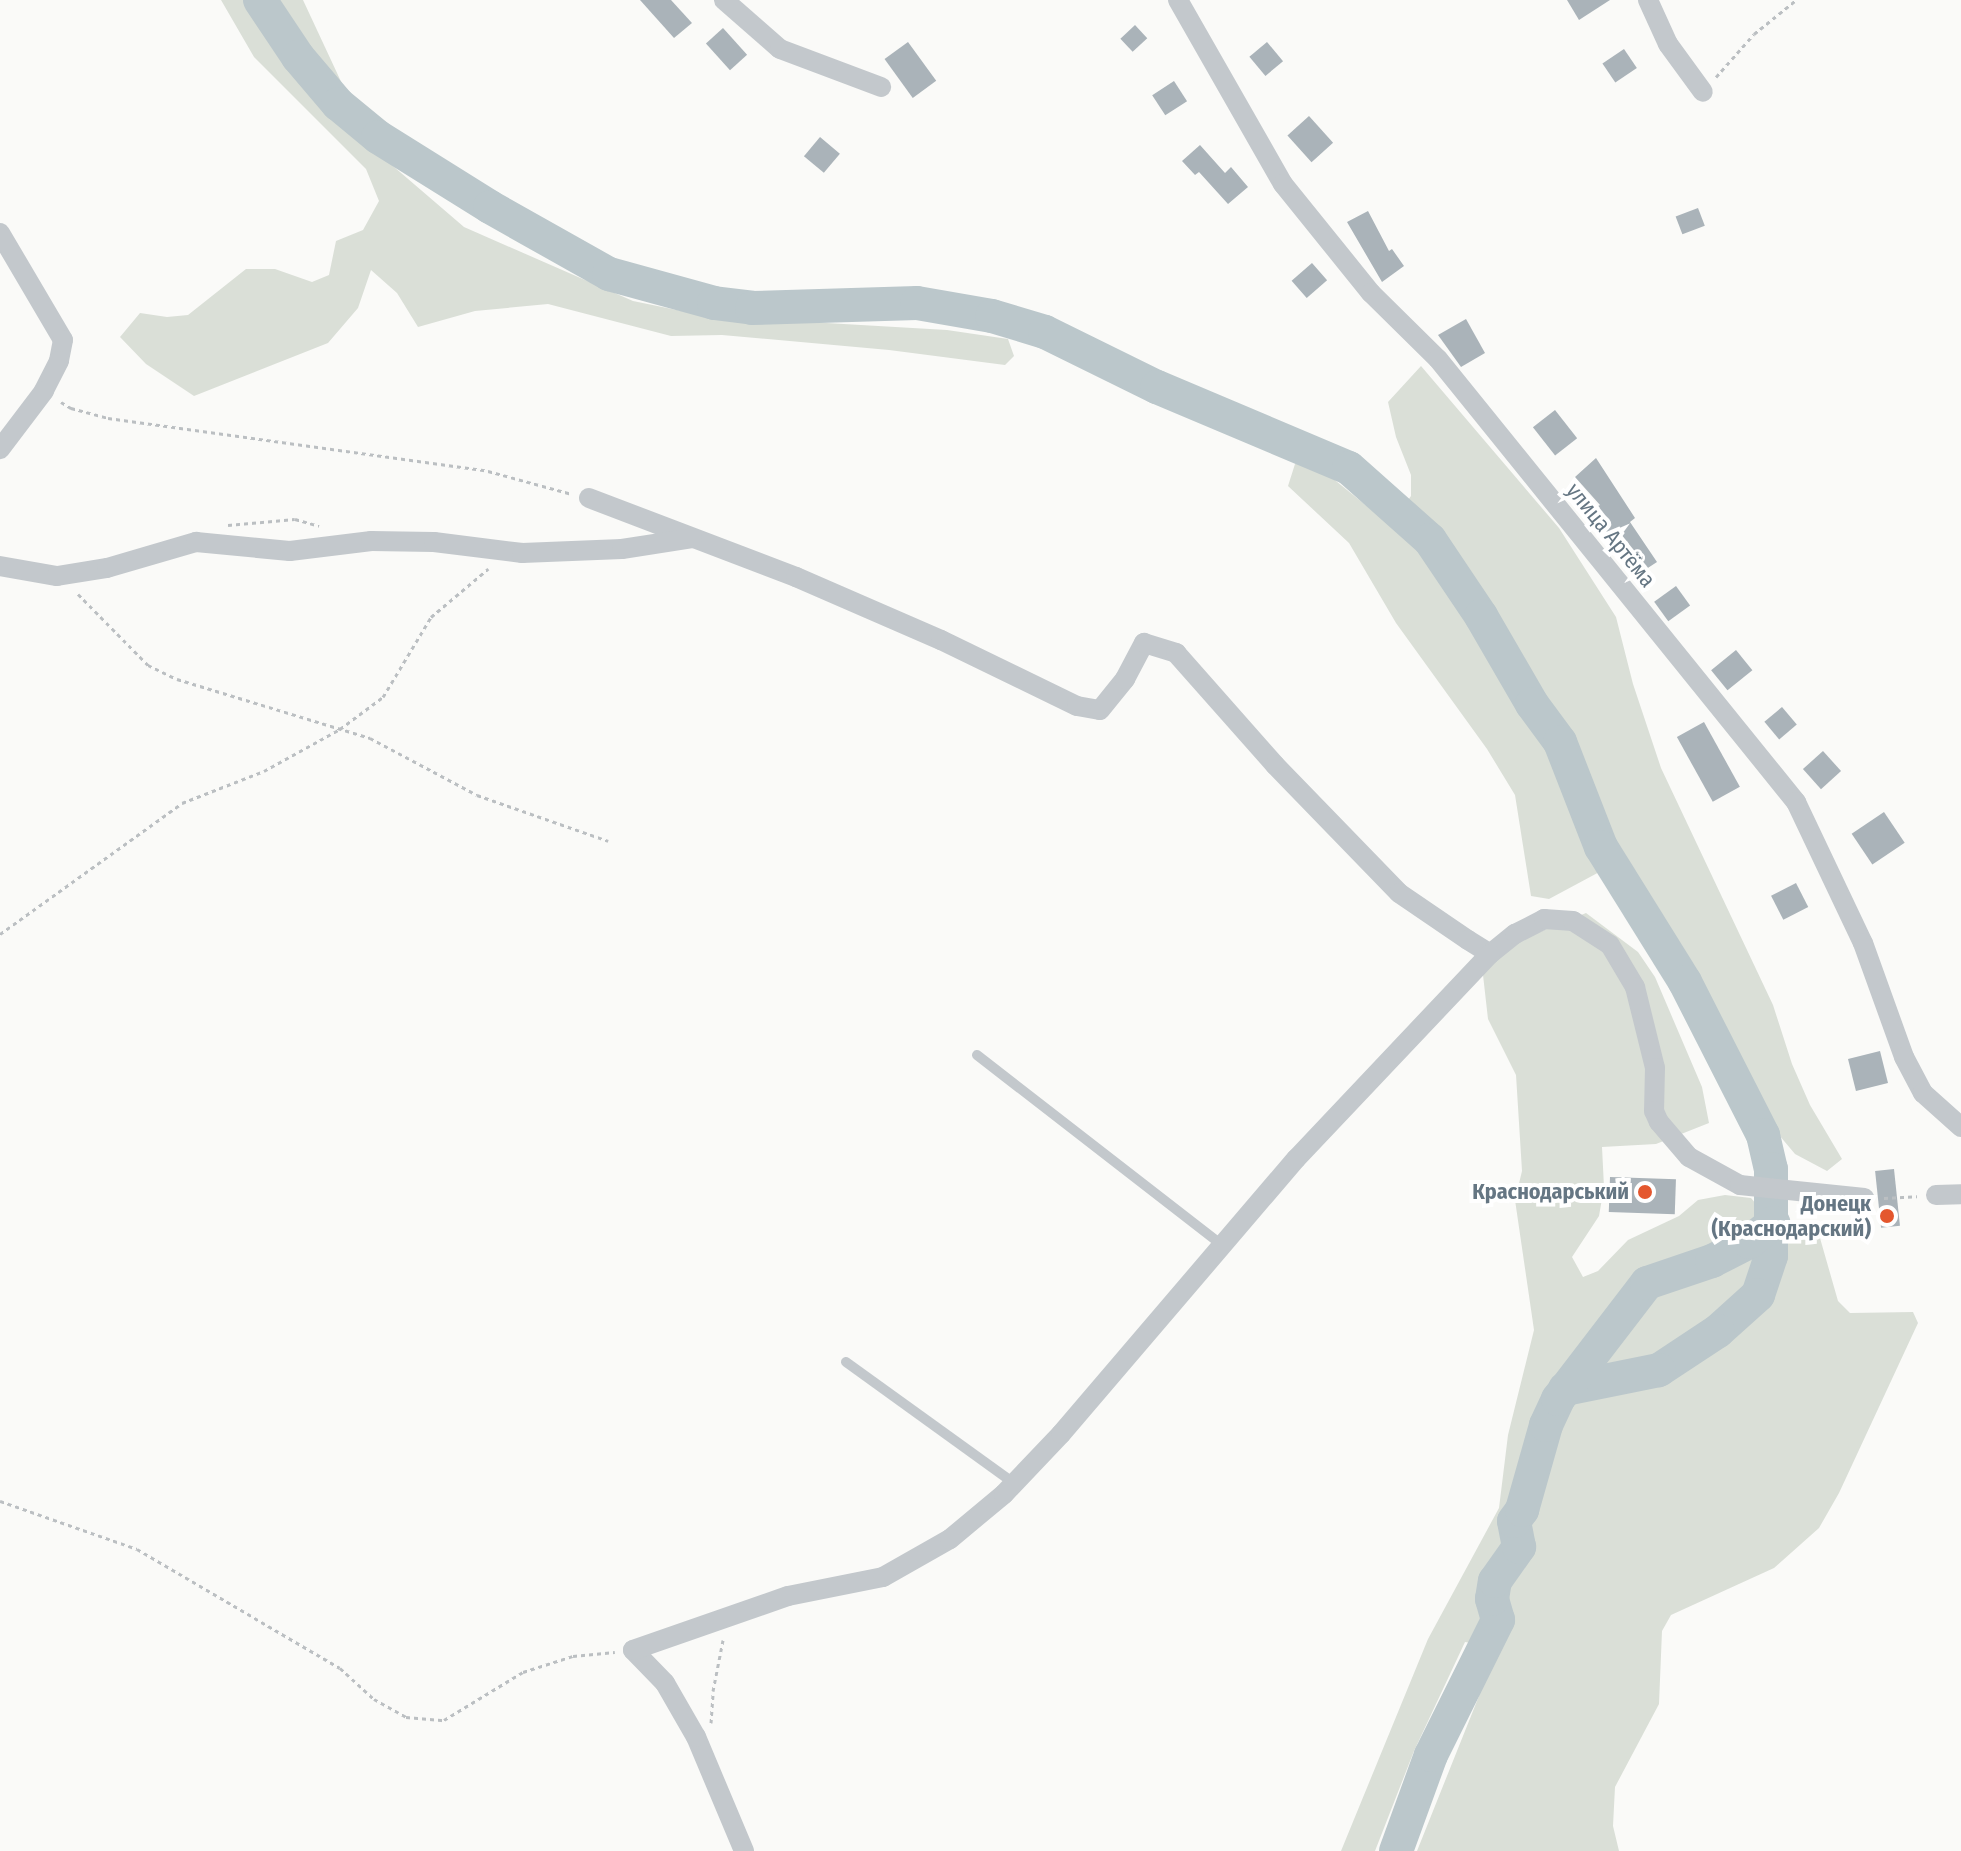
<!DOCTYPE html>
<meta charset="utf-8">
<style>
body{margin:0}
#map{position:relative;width:1961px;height:1851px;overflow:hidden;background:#fafaf8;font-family:"Fira Sans Condensed",sans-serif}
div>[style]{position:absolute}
.green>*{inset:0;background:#dadfd7}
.river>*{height:34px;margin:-17px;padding:0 17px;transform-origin:17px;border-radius:17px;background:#bbc7cb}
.building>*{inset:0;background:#aab3b9;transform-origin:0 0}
.path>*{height:3px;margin-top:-1.5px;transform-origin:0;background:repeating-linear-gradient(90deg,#bbbfc2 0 4px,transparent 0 8px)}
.service>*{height:10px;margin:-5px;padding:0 5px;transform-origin:5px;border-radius:5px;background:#c3c8cc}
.minor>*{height:20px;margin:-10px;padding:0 10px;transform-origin:10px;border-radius:10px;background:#c3c8cc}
.dots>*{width:22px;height:22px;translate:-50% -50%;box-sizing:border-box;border:4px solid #fff;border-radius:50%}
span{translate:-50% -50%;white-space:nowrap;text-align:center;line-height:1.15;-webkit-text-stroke:8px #fff;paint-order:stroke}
.street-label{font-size:22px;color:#657683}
.poi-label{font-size:22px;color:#657683;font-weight:700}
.right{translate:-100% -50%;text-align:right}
</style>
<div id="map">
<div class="green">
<i style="clip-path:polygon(221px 0,303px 0,372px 148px,464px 227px,633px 301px,706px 316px,947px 330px,1008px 339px,1014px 356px,1005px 365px,889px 350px,722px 335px,671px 336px,548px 304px,475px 311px,418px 327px,397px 293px,371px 270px,358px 308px,328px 343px,194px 396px,146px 364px,120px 337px,140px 313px,167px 317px,188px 315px,246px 269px,275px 269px,312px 282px,329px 275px,336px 241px,363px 230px,379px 201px,366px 169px,254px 57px)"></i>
<i style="clip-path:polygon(1421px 366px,1559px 528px,1616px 617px,1633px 684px,1661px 768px,1773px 1005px,1792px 1064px,1810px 1105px,1842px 1159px,1827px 1171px,1795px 1154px,1768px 1122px,1695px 969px,1662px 935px,1618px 862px,1549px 899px,1531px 896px,1515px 795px,1487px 749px,1396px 623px,1349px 543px,1288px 486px,1295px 464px,1315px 464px,1384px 520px,1397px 515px,1411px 496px,1411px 475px,1396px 437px,1388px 402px)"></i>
<i style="clip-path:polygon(evenodd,1586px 913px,1638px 952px,1655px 977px,1702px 1087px,1709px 1123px,1656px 1144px,1602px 1147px,1604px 1187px,1599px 1216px,1572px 1257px,1583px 1277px,1598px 1271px,1628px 1240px,1679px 1216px,1698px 1200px,1725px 1195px,1751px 1198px,1762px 1211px,1778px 1219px,1791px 1233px,1818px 1231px,1838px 1301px,1850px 1313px,1913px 1312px,1918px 1323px,1839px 1493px,1819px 1528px,1774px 1568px,1671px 1615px,1662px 1631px,1659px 1704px,1615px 1787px,1613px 1826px,1619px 1851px,1417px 1851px,1479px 1696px,1483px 1645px,1465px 1642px,1414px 1751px,1375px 1851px,1341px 1851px,1428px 1639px,1499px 1508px,1508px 1435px,1534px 1330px,1515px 1200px,1522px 1171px,1516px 1075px,1488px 1019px,1483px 975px,1505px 946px,1586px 913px,1773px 1224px,1771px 1256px,1758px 1295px,1718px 1331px,1659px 1370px,1566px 1388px,1647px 1283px,1712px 1261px,1749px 1242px,1773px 1224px)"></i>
<i style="clip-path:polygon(1759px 1252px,1757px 1274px,1740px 1305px,1663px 1358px,1610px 1372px,1592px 1372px,1620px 1330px,1660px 1289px,1737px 1256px)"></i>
</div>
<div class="river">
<i style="left:260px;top:0;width:69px;rotate:56.3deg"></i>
<i style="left:298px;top:57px;width:62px;rotate:49.6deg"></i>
<i style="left:338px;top:104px;width:52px;rotate:39.5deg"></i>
<i style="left:378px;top:137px;width:132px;rotate:32deg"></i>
<i style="left:490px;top:207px;width:137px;rotate:29.4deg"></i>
<i style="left:609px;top:274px;width:109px;rotate:15.4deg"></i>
<i style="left:714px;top:303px;width:38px;rotate:7deg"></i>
<i style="left:752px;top:308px;width:165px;rotate:-1.7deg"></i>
<i style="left:917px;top:303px;width:76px;rotate:9.8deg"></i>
<i style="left:992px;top:316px;width:55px;rotate:16.8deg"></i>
<i style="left:1045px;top:332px;width:125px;rotate:26.2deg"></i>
<i style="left:1157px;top:387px;width:208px;rotate:22.9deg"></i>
<i style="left:1349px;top:468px;width:108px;rotate:41.6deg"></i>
<i style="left:1430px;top:540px;width:92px;rotate:56.1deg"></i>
<i style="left:1481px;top:616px;width:102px;rotate:59.9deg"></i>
<i style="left:1532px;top:704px;width:47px;rotate:53.6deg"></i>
<i style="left:1560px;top:742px;width:113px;rotate:68.7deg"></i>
<i style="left:1601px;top:847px;width:159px;rotate:58.1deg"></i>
<i style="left:1685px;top:982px;width:172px;rotate:63deg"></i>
<i style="left:1763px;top:1135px;width:35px;rotate:77deg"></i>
<i style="left:1771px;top:1169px;width:87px;rotate:90deg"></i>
<i style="left:1771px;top:1256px;width:41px;rotate:108.4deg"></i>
<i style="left:1758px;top:1295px;width:54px;rotate:138deg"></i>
<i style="left:1718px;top:1331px;width:71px;rotate:146.5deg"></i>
<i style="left:1659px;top:1370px;width:96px;rotate:168.6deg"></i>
<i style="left:1396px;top:1851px;width:102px;rotate:-70deg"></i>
<i style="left:1431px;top:1755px;width:151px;rotate:-63.6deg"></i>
<i style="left:1498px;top:1620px;width:22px;rotate:-106deg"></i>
<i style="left:1492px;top:1599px;width:18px;rotate:-81deg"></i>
<i style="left:1495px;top:1581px;width:42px;rotate:-54.8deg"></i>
<i style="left:1519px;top:1547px;width:26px;rotate:-101deg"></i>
<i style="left:1514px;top:1521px;width:14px;rotate:-54deg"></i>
<i style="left:1522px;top:1510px;width:88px;rotate:-74.2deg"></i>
<i style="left:1546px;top:1425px;width:29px;rotate:-65deg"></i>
<i style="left:1558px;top:1399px;width:146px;rotate:-52.5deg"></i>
<i style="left:1647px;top:1283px;width:69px;rotate:-18.7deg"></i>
<i style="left:1712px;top:1261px;width:42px;rotate:-27.2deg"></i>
<i style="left:1749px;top:1242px;width:31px;rotate:-38deg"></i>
</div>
<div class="building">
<i style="clip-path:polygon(640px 0,671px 0,692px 23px,674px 38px)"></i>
<i style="clip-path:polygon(1567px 0,1610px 0,1579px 20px)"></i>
<i style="left:1135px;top:25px;width:18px;height:20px;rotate:47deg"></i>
<i style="left:723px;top:28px;width:36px;height:23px;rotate:48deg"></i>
<i style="left:908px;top:42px;width:48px;height:29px;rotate:54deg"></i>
<i style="left:1267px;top:42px;width:25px;height:23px;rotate:50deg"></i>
<i style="left:1624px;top:49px;width:23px;height:26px;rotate:56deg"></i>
<i style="left:1174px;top:81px;width:24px;height:26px;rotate:57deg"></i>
<i style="left:1309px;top:116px;width:36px;height:29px;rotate:48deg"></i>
<i style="left:820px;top:137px;width:26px;height:25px;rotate:40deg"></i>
<i style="clip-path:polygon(1200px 145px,1225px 173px,1231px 167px,1248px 187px,1228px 204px,1199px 172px,1195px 175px,1182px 161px)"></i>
<i style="left:1698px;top:208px;width:19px;height:24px;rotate:69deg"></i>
<i style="clip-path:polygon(1368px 211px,1389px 251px,1392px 249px,1404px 266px,1382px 282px,1347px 222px)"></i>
<i style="left:1312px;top:263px;width:23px;height:27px;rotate:49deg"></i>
<i style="clip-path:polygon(1466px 319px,1485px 353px,1461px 367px,1438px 335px)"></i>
<i style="left:1555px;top:410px;width:36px;height:28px;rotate:52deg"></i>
<i style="clip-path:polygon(1596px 458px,1635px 518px,1630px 522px,1657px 562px,1634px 577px,1593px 509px,1600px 505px,1575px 477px)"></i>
<i style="left:1676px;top:586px;width:24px;height:27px;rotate:54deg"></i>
<i style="left:1736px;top:650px;width:26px;height:32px;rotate:51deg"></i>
<i style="left:1782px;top:707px;width:23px;height:23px;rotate:50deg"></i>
<i style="left:1704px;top:722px;width:74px;height:31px;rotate:61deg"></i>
<i style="left:1823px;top:751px;width:27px;height:27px;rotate:48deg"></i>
<i style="left:1884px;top:812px;width:37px;height:39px;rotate:56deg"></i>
<i style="left:1796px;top:883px;width:27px;height:28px;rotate:63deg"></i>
<i style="left:1880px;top:1051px;width:33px;height:33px;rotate:76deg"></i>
<i style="left:1894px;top:1169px;width:57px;height:19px;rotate:84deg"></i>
<i style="left:1610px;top:1177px;width:66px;height:35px;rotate:2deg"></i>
</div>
<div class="path">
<i style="left:1716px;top:77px;width:57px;rotate:-48.5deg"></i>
<i style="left:1754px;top:34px;width:54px;rotate:-39deg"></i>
<i style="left:61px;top:402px;width:12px;rotate:31deg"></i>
<i style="left:71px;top:408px;width:38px;rotate:15deg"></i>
<i style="left:108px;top:418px;width:384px;rotate:7.9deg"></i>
<i style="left:488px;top:471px;width:87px;rotate:15.3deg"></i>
<i style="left:228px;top:525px;width:67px;rotate:-5.1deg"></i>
<i style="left:295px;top:519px;width:25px;rotate:16deg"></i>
<i style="left:78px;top:594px;width:100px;rotate:45.4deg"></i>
<i style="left:148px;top:665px;width:32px;rotate:26deg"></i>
<i style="left:177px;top:679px;width:202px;rotate:17deg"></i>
<i style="left:370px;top:738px;width:121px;rotate:28deg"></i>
<i style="left:477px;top:795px;width:139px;rotate:19.3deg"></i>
<i style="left:0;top:934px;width:224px;rotate:-35.7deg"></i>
<i style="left:182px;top:803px;width:88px;rotate:-21.3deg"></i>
<i style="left:264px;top:771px;width:87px;rotate:-28.9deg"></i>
<i style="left:340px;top:729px;width:54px;rotate:-36.7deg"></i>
<i style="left:383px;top:697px;width:93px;rotate:-59deg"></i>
<i style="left:431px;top:617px;width:75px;rotate:-40.1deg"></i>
<i style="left:1884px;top:1198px;width:33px;rotate:-3deg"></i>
<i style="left:0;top:1501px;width:145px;rotate:19.3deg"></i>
<i style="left:137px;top:1549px;width:235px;rotate:30.4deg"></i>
<i style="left:340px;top:1668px;width:46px;rotate:42.4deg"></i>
<i style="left:374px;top:1699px;width:37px;rotate:29deg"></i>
<i style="left:406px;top:1717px;width:38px;rotate:5deg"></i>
<i style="left:444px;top:1720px;width:92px;rotate:-31.3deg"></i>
<i style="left:523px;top:1672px;width:52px;rotate:-17.7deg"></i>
<i style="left:573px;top:1656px;width:42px;rotate:-5.4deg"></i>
<i style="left:711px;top:1723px;width:32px;rotate:-86deg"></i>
<i style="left:713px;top:1691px;width:52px;rotate:-78.9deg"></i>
</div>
<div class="service">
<i style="left:977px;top:1055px;width:309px;rotate:37.8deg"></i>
<i style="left:846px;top:1362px;width:207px;rotate:35.8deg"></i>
</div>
<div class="minor">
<i style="left:724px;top:0;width:74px;rotate:41.2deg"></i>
<i style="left:780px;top:49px;width:108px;rotate:20.6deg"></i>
<i style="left:1178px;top:0;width:212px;rotate:60.3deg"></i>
<i style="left:1283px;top:184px;width:140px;rotate:51.1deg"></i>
<i style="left:1371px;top:293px;width:94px;rotate:44.6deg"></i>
<i style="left:1438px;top:359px;width:570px;rotate:51.06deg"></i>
<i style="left:1796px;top:802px;width:156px;rotate:64.6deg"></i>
<i style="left:1863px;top:943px;width:121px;rotate:70.2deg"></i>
<i style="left:1904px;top:1057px;width:41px;rotate:62.2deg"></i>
<i style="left:1923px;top:1093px;width:51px;rotate:41.8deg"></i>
<i style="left:1648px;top:0;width:48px;rotate:65.6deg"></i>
<i style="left:1668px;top:44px;width:59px;rotate:53.9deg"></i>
<i style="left:0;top:233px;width:124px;rotate:59.5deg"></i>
<i style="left:63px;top:340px;width:21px;rotate:101deg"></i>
<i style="left:59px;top:361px;width:34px;rotate:117deg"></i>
<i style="left:44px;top:391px;width:73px;rotate:127.2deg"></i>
<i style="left:589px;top:498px;width:222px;rotate:20.9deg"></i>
<i style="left:796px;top:577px;width:158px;rotate:23.5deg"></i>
<i style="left:941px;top:640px;width:151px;rotate:25.9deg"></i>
<i style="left:1077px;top:706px;width:23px;rotate:10deg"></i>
<i style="left:1100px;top:710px;width:40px;rotate:-51deg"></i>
<i style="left:1125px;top:679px;width:41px;rotate:-62.2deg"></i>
<i style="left:1144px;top:643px;width:34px;rotate:17deg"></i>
<i style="left:1176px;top:653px;width:149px;rotate:48.5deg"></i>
<i style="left:1275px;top:765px;width:178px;rotate:45.9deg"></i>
<i style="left:1399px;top:893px;width:83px;rotate:34.3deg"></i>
<i style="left:1468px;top:940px;width:26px;rotate:32deg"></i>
<i style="left:1490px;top:954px;width:32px;rotate:-39deg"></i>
<i style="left:1515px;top:934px;width:33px;rotate:-27deg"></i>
<i style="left:1544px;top:919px;width:29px;rotate:4deg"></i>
<i style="left:1573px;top:921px;width:44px;rotate:33deg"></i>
<i style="left:1610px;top:945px;width:49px;rotate:59.2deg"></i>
<i style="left:1635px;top:987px;width:83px;rotate:76.1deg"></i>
<i style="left:1655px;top:1068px;width:43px;rotate:91.3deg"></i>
<i style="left:1654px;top:1111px;width:12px;rotate:66deg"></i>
<i style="left:1659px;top:1122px;width:46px;rotate:49.4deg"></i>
<i style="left:1689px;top:1157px;width:58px;rotate:28.8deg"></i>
<i style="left:1740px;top:1185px;width:125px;rotate:6deg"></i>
<i style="left:0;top:566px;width:58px;rotate:10deg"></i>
<i style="left:57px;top:576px;width:51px;rotate:-9.1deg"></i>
<i style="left:107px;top:568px;width:93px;rotate:-16.3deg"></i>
<i style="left:196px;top:542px;width:94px;rotate:5.5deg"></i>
<i style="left:290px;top:551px;width:82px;rotate:-7deg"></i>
<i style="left:371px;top:541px;width:63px;rotate:0.9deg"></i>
<i style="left:434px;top:542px;width:89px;rotate:7.1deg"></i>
<i style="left:522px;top:553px;width:100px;rotate:-2.3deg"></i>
<i style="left:622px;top:549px;width:71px;rotate:-8.9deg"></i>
<i style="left:1936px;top:1195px;width:25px;rotate:-2deg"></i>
<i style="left:744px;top:1851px;width:124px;rotate:-112.8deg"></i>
<i style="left:696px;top:1737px;width:62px;rotate:-119.9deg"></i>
<i style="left:665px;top:1683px;width:46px;rotate:-134.1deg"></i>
<i style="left:633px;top:1650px;width:164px;rotate:-19.2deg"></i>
<i style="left:788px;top:1596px;width:97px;rotate:-11.3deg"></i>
<i style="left:883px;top:1577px;width:77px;rotate:-29.6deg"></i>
<i style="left:950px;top:1539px;width:70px;rotate:-39.8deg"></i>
<i style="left:1004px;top:1494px;width:83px;rotate:-46.5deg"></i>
<i style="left:1061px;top:1434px;width:362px;rotate:-49.5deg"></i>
<i style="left:1296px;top:1159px;width:282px;rotate:-46.6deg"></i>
</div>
<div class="dots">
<i style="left:1645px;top:1192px;background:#e4572e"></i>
<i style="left:1887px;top:1216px;background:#e4572e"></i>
</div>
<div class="street-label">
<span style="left:1611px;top:535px;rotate:51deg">улица Артёма</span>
</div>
<div class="poi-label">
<span class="right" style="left:1629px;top:1192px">Краснодарський</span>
<span class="right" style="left:1871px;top:1216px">Донецк<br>(Краснодарский)</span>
</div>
</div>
